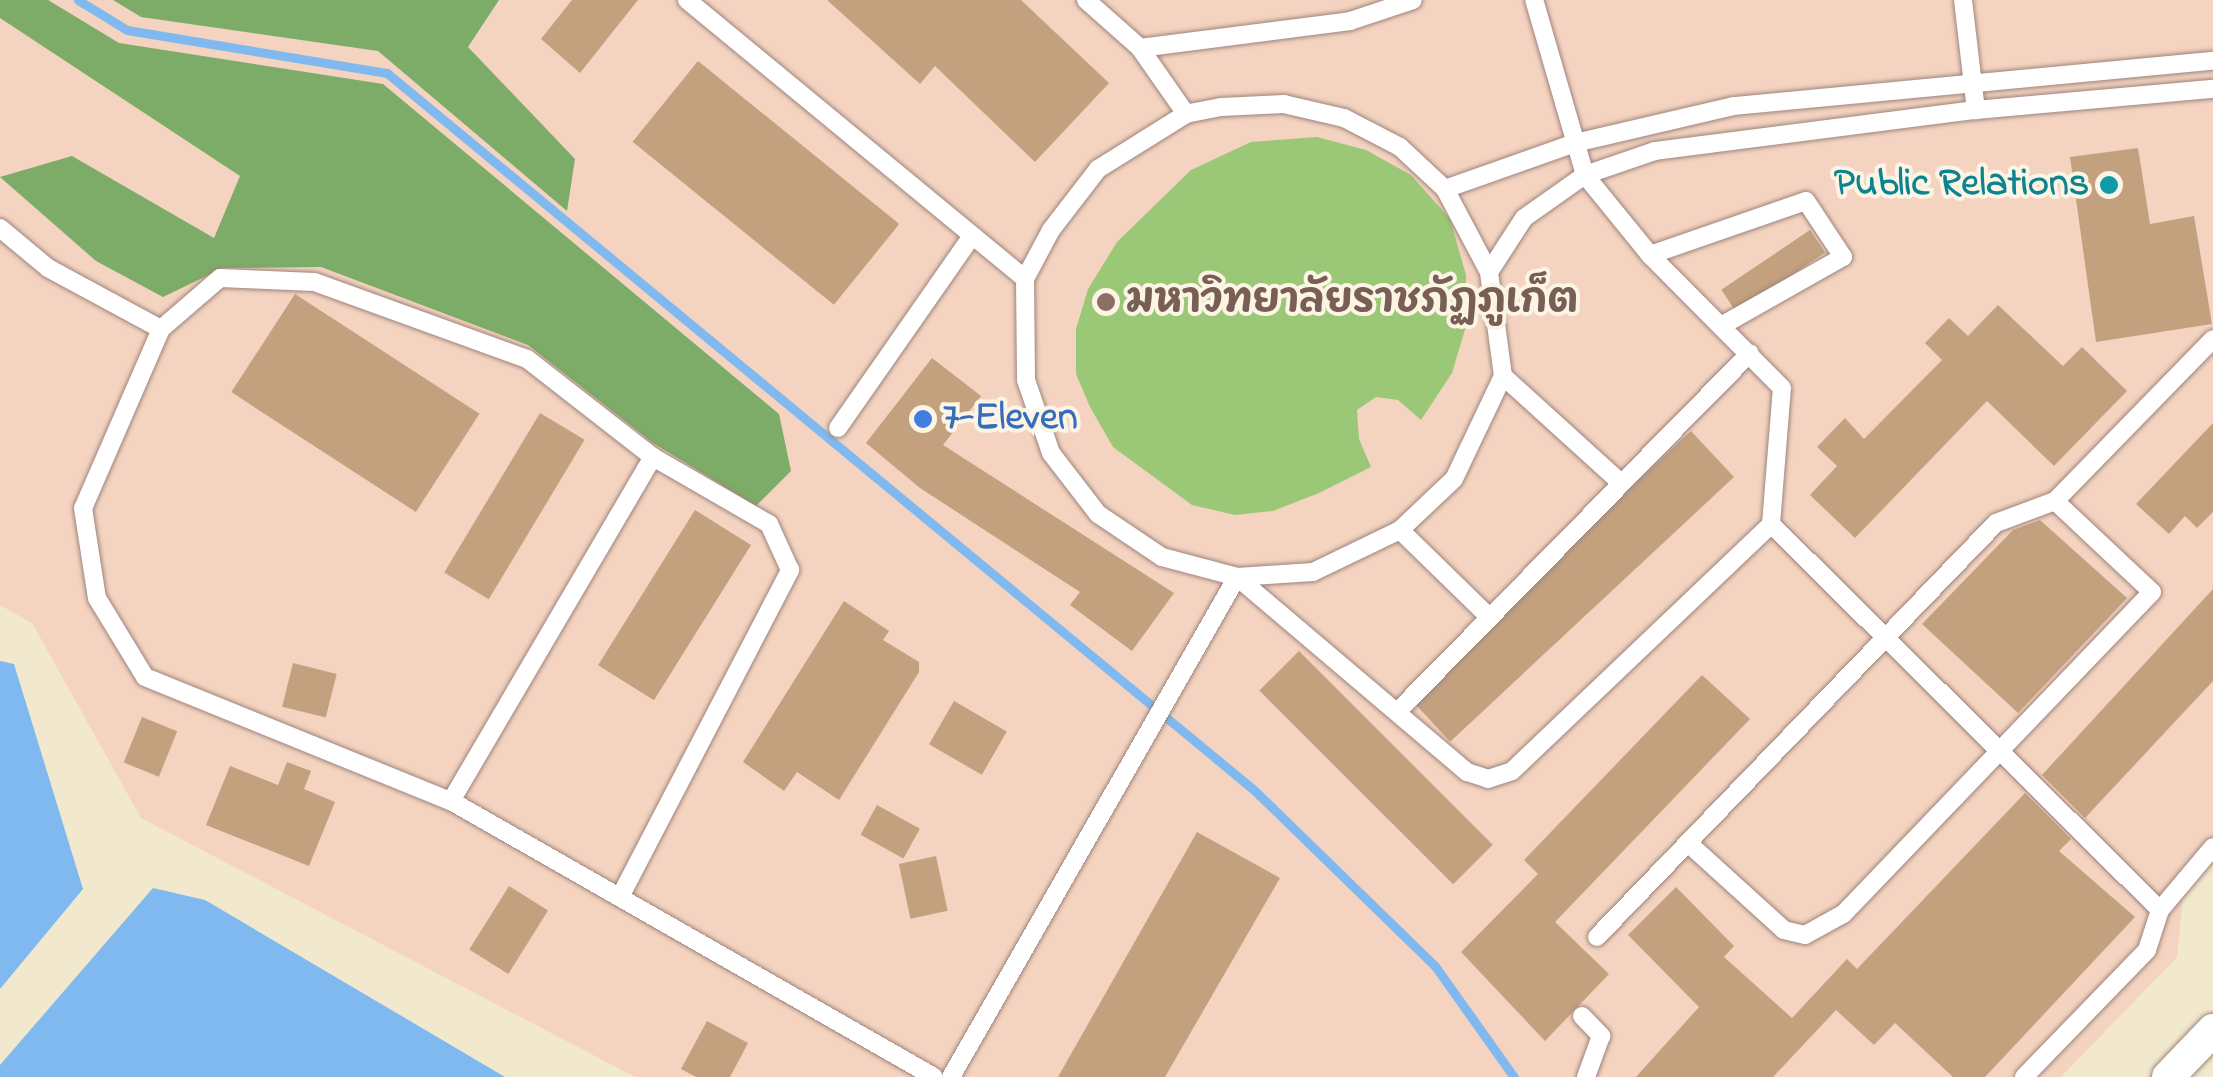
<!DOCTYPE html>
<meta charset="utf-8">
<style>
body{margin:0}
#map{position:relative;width:2213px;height:1077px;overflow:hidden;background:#f2e8cd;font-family:"Indie Flower","Playpen Sans Thai",sans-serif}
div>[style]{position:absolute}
.built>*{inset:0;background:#f4d3c0}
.green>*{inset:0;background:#9bc876}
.forest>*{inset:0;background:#7cac67}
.water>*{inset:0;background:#7fb9f0}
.stream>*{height:9px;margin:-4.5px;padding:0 4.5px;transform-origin:4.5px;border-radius:4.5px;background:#7fb9f0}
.building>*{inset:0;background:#c3a17f;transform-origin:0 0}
.roads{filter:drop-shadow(0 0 2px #9e847c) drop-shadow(0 0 2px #9e847c)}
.lane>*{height:18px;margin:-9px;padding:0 9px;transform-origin:9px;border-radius:9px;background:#fff}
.street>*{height:32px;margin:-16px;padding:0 16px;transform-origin:16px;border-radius:16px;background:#fff}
.dots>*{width:28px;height:28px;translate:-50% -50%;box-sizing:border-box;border:5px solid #fcf5e5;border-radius:50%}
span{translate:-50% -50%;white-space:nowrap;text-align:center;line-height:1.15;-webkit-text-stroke:8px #fcf5e5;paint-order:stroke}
.culture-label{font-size:40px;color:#0d838f;font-weight:700}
.right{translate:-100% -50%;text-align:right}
.education-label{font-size:40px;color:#785e54;font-weight:700}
.left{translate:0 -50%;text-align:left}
.shop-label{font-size:40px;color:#366cbe;font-weight:700}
</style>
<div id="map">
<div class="built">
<i style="clip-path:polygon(0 0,2213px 0,2213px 863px,2183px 895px,2177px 957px,2061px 1077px,635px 1077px,141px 818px,32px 623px,0 605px)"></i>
</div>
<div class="green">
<i style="clip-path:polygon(1317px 137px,1366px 150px,1411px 175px,1450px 219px,1466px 275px,1466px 326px,1452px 373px,1421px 420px,1398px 400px,1376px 397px,1357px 410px,1359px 439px,1371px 467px,1319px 493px,1273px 511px,1235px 515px,1192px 505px,1113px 447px,1090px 407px,1076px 374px,1076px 329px,1088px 289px,1117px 242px,1191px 170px,1251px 142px)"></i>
</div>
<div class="forest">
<i style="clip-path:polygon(0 0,48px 0,119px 43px,383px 84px,779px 414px,791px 471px,756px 506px,653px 443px,528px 345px,321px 267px,223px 268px,163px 297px,96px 261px,0 177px,72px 156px,214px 238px,240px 176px,0 18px)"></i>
<i style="clip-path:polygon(113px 0,499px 0,468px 47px,575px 159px,567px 211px,378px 51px,141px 17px)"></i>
</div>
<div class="water">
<i style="clip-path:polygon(0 661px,14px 664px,83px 889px,0 989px)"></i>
<i style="clip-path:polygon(153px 888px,205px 900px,505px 1077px,0 1077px,0 1065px)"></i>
</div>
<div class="stream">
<i style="left:78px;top:0;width:57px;rotate:31.5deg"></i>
<i style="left:127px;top:30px;width:264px;rotate:9.4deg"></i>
<i style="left:387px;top:73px;width:1125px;rotate:39.59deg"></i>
<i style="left:1254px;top:790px;width:252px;rotate:44.2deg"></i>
<i style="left:1435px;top:966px;width:136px;rotate:54.6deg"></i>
</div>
<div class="building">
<i style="clip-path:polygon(572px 0,638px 0,580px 73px,541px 39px)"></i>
<i style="clip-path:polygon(827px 0,1021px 0,1109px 83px,1035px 162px,935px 66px,920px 84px)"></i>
<i style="left:698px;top:61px;width:259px;height:104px;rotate:39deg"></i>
<i style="clip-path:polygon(2138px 148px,2150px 224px,2194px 216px,2212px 324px,2096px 342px,2070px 157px)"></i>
<i style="left:1810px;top:230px;width:27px;height:107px;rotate:56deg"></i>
<i style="left:295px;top:294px;width:220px;height:117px;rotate:33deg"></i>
<i style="clip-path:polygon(1998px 305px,2063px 366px,2082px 347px,2127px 391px,2054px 466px,1987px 401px,1855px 538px,1810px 495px,1837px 466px,1817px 447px,1845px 418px,1864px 439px,1942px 360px,1925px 343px,1949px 318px,1968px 336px)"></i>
<i style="clip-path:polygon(932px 358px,981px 396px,943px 445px,1174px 593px,1132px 651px,1070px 605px,1080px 592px,920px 488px,866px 443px)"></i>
<i style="left:540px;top:413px;width:52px;height:186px;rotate:31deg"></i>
<i style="clip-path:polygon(2213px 423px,2213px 512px,2197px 528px,2185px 516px,2169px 534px,2136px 504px)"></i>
<i style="left:1691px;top:431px;width:63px;height:388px;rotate:47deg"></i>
<i style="left:695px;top:510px;width:66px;height:183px;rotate:32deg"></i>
<i style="clip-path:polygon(2040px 520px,2127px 598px,2018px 713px,1922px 624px,2013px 530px)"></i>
<i style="clip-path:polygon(2213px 589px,2213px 681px,2085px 818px,2042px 775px)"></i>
<i style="clip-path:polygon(844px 601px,889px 631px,883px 640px,919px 662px,919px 672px,839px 800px,797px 772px,784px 791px,743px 762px)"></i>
<i style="left:1299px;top:651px;width:274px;height:56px;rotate:45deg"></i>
<i style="left:293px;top:663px;width:45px;height:45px;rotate:14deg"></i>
<i style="clip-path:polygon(1702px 675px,1750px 719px,1555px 922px,1609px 974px,1545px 1041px,1461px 952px,1538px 874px,1524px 860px)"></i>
<i style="left:954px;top:701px;width:61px;height:50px;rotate:30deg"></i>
<i style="left:142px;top:717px;width:38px;height:49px;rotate:22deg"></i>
<i style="clip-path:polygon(287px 762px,311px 771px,304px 789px,335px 802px,309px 866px,206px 825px,230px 766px,278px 785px)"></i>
<i style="clip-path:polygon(2025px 793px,2071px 839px,2059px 851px,2135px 917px,1985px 1077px,1953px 1077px,1895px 1023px,1874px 1045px,1836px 1010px,1773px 1077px,1636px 1077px,1699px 1007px,1628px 935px,1676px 887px,1734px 946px,1724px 957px,1792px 1018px,1847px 959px,1857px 969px)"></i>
<i style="left:877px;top:805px;width:49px;height:34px;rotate:29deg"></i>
<i style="clip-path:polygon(1197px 832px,1280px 878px,1165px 1077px,1058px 1077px)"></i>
<i style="left:936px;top:856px;width:56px;height:38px;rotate:78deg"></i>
<i style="left:509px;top:886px;width:46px;height:75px;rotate:32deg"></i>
<i style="clip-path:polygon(707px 1021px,748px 1043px,730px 1077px,696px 1077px,681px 1069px)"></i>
</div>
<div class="roads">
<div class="lane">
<i style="left:687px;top:0;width:438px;rotate:39.5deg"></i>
<i style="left:1086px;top:0;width:72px;rotate:41.6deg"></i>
<i style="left:1140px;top:48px;width:80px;rotate:55.1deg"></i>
<i style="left:1963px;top:0;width:111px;rotate:83.3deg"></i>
<i style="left:1140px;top:48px;width:212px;rotate:-7.3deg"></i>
<i style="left:1350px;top:21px;width:66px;rotate:-18.4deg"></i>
<i style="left:1445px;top:189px;width:138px;rotate:-19.5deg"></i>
<i style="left:1575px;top:143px;width:163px;rotate:-13.1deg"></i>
<i style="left:1734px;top:106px;width:481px;rotate:-5.4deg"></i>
<i style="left:0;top:228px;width:62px;rotate:39.8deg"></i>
<i style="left:48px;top:268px;width:128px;rotate:28.4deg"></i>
<i style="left:1650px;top:255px;width:165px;rotate:-19.1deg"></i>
<i style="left:1806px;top:201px;width:67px;rotate:56.5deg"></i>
<i style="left:1843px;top:257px;width:140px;rotate:150.5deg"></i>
<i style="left:1489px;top:272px;width:64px;rotate:-57.1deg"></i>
<i style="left:1524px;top:218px;width:75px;rotate:-35.2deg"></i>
<i style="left:1585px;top:175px;width:74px;rotate:-18.9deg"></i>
<i style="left:1655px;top:151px;width:324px;rotate:-7.3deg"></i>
<i style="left:1976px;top:110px;width:238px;rotate:-5.1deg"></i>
<i style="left:1503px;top:376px;width:156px;rotate:42.2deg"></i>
<i style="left:838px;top:428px;width:231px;rotate:-55.1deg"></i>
<i style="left:2055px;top:501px;width:226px;rotate:-45.7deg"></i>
<i style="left:1771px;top:524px;width:548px;rotate:44.78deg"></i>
<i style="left:1400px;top:530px;width:124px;rotate:44.3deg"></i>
<i style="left:1237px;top:577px;width:76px;rotate:-3.8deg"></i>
<i style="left:1313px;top:572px;width:97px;rotate:-25.8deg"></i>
<i style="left:1400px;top:530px;width:74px;rotate:-43.4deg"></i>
<i style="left:1454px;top:479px;width:114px;rotate:-64.6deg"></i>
<i style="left:1503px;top:376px;width:105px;rotate:-97.7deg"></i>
<i style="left:1489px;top:272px;width:94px;rotate:-117.9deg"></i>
<i style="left:1445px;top:189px;width:62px;rotate:-137deg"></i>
<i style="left:1400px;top:147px;width:63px;rotate:-152.6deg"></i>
<i style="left:1344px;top:118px;width:62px;rotate:-166.9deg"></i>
<i style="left:1284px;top:104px;width:63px;rotate:177.3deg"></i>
<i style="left:1221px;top:107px;width:36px;rotate:169deg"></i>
<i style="left:1186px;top:114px;width:104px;rotate:148deg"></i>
<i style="left:1098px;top:169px;width:77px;rotate:127.6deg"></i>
<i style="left:1051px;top:230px;width:55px;rotate:118deg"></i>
<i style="left:1025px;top:279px;width:101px;rotate:89.4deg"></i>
<i style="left:1026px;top:380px;width:77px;rotate:71.1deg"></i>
<i style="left:1051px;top:453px;width:77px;rotate:52.4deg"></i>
<i style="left:1098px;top:514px;width:77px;rotate:33.9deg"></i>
<i style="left:1162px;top:557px;width:78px;rotate:14.9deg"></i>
<i style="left:1237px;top:577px;width:302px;rotate:40.3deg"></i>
<i style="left:1467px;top:772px;width:22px;rotate:18deg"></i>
<i style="left:1488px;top:779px;width:25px;rotate:-18deg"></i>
<i style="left:1512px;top:771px;width:358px;rotate:-43.6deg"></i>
<i style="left:1771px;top:524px;width:136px;rotate:-85.4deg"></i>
<i style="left:1782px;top:388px;width:187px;rotate:-134.8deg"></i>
<i style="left:1650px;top:255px;width:103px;rotate:-129.1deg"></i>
<i style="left:1585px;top:175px;width:182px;rotate:-106.2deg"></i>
<i style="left:1397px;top:712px;width:503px;rotate:-45.48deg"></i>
<i style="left:451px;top:801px;width:399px;rotate:-59.6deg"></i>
<i style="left:620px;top:897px;width:369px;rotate:-62.5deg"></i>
<i style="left:790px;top:570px;width:51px;rotate:-114.5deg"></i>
<i style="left:769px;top:524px;width:134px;rotate:-150deg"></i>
<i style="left:653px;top:457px;width:160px;rotate:-142.1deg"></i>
<i style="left:527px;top:359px;width:226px;rotate:-160.1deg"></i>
<i style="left:314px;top:282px;width:94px;rotate:-177.6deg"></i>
<i style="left:220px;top:278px;width:78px;rotate:139.2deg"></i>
<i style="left:161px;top:329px;width:195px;rotate:113.5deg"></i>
<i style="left:83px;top:508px;width:91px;rotate:81.2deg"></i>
<i style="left:97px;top:598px;width:92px;rotate:58.7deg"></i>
<i style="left:145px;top:677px;width:330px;rotate:22.1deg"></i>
<i style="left:451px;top:801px;width:556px;rotate:29.74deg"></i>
<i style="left:1597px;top:937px;width:575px;rotate:-46.06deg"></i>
<i style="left:1996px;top:523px;width:63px;rotate:-20.4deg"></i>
<i style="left:2055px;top:501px;width:133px;rotate:43.2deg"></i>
<i style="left:2152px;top:592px;width:446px;rotate:133.8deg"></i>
<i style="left:1843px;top:914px;width:43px;rotate:151.1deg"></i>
<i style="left:1805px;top:935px;width:22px;rotate:-167deg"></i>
<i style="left:1784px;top:930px;width:128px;rotate:-137.8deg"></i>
<i style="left:1582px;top:1016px;width:28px;rotate:46deg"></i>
<i style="left:1601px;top:1036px;width:44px;rotate:110.1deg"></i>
<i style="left:951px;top:1077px;width:576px;rotate:-60.23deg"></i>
<i style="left:2024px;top:1077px;width:177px;rotate:-45.9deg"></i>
<i style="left:2147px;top:950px;width:42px;rotate:-72deg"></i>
<i style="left:2160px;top:910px;width:82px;rotate:-49.9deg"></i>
</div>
<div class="street">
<i style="left:2168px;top:1077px;width:65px;rotate:-46.2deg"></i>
</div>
</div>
<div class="dots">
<i style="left:2109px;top:185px;background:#0f9aa8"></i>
<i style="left:1106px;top:302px;background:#8d6e63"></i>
<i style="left:923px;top:419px;background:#3f7fe0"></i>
</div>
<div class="culture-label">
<span class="right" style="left:2089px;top:185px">Public Relations</span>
</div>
<div class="education-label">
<span class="left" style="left:1126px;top:302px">มหาวิทยาลัยราชภัฏภูเก็ต</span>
</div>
<div class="shop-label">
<span class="left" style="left:943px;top:419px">7-Eleven</span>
</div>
</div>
